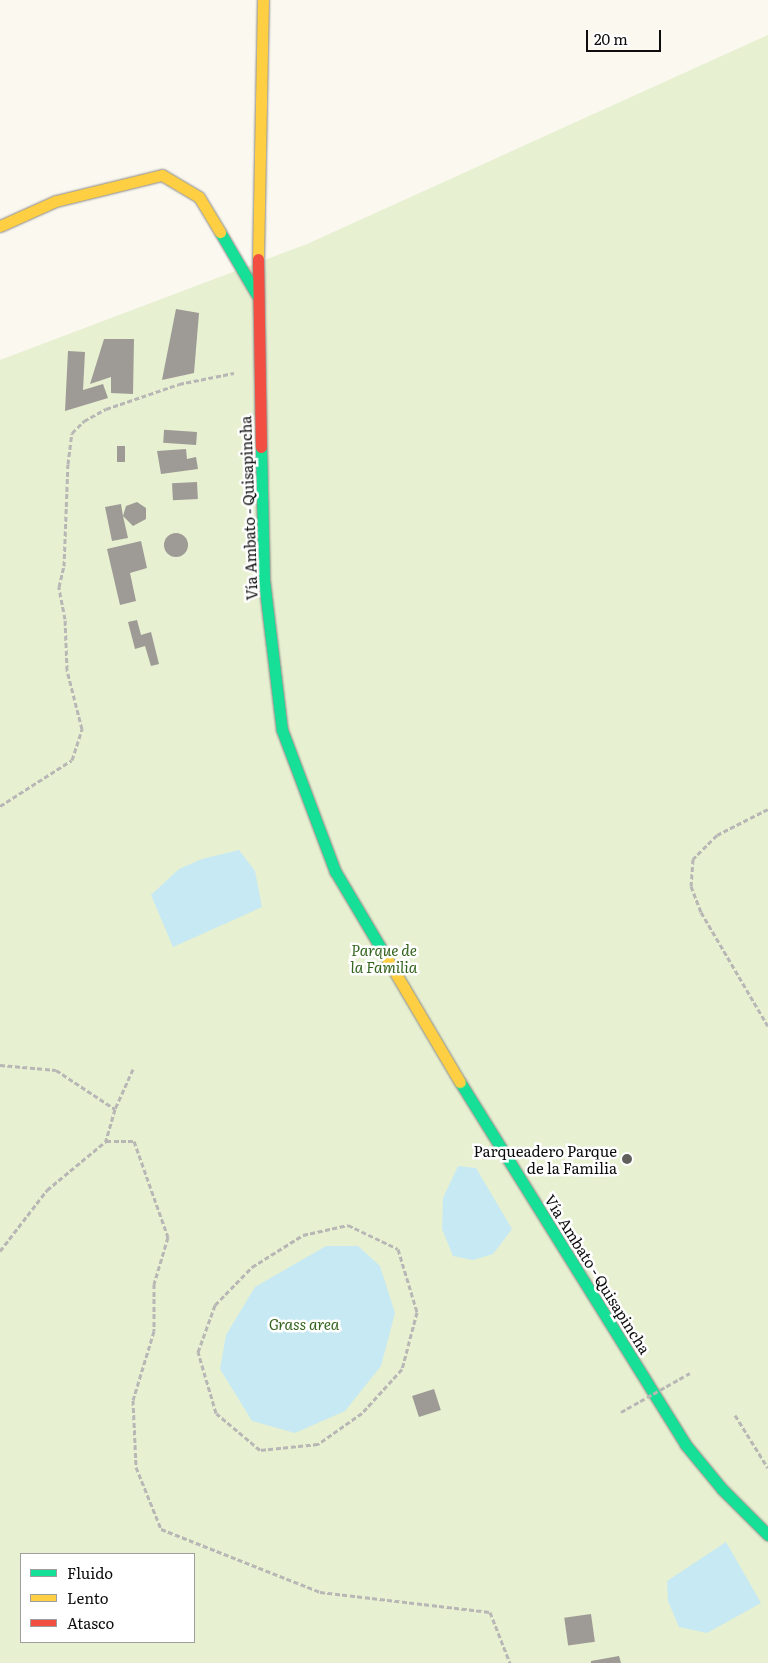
<!DOCTYPE html>
<meta charset="utf-8">
<style>
body{margin:0}
#map{position:relative;width:768px;height:1663px;overflow:hidden;background:#fbf8f0;font-family:Literata,serif}
div>[style]{position:absolute}
.green>*{inset:0;background:#e7f0d0}
.water>*{inset:0;background:#c7e9f4}
.building>*{inset:0;background:#9e9a96;transform-origin:0 0}
.round{border-radius:50%}
.path>*{height:3px;margin-top:-1.5px;transform-origin:0;background:repeating-linear-gradient(90deg,#b8b7b6 0 5px,transparent 0 7.5px)}
.roads{filter:drop-shadow(0 0 1px #8b8986) drop-shadow(0 0 1px #8b8986)}
.fast>*{height:11px;margin:-5.5px;padding:0 5.5px;transform-origin:5.5px;border-radius:5.5px;background:#16e098}
.slow>*{height:11px;margin:-5.5px;padding:0 5.5px;transform-origin:5.5px;border-radius:5.5px;background:#ffcf43}
.jam>*{height:11px;margin:-5.5px;padding:0 5.5px;transform-origin:5.5px;border-radius:5.5px;background:#f24e42}
.path-bridge>*{height:3px;margin-top:-1.5px;transform-origin:0;background:repeating-linear-gradient(90deg,#b8b7b6 0 5px,transparent 0 7.5px)}
.dots>*{width:14px;height:14px;translate:-50% -50%;box-sizing:border-box;border:2px solid #fff;border-radius:50%}
span{translate:-50% -50%;white-space:nowrap;text-align:center;line-height:1.15;-webkit-text-stroke:5px #fff;paint-order:stroke}
.street-label{font-size:15px;color:#0d0d0d}
.park-label{font-size:15px;color:#33641d;font-style:italic}
.poi-label{font-size:15px;color:#0d0d0d}
.right{translate:-100% -50%;text-align:right}
.legend{position:absolute;left:20px;top:1553px;width:175px;height:90px;box-sizing:border-box;background:#fff;border:1px solid #9e9e9e;margin:0;padding:6px 9px;list-style:none;font-size:15px;color:#0d0d0d}
.legend li{display:flex;align-items:center;gap:10px;height:25px}
.legend b{width:25px;border:1px solid #9e9e9e}
.scale{position:absolute;left:586px;top:30px;width:75px;height:22px;box-sizing:border-box;border:2px solid #0d0d0d;border-top:0;padding-left:6px;font-size:15px;line-height:18px;white-space:nowrap;color:#0d0d0d;-webkit-text-stroke:4px #fff;paint-order:stroke}
</style>
<div id="map">
<div class="green">
<i style="clip-path:polygon(evenodd,768px 35px,768px 1663px,0 1663px,0 360px,307px 244px,768px 35px,21px 1554px,194px 1554px,194px 1642px,21px 1642px,21px 1554px)"></i>
</div>
<div class="water">
<i style="clip-path:polygon(239px 850px,255px 871px,262px 907px,173px 947px,151px 895px,179px 869px,202px 859px)"></i>
<i style="clip-path:polygon(458px 1166px,476px 1168px,512px 1229px,493px 1254px,473px 1260px,453px 1256px,442px 1229px,443px 1198px)"></i>
<i style="clip-path:polygon(326px 1246px,358px 1246px,380px 1266px,395px 1313px,381px 1366px,345px 1411px,295px 1433px,252px 1421px,220px 1369px,226px 1335px,255px 1287px)"></i>
<i style="clip-path:polygon(726px 1542px,761px 1603px,707px 1633px,679px 1627px,668px 1601px,667px 1581px)"></i>
</div>
<div class="building">
<i style="clip-path:polygon(176px 309px,199px 313px,194px 373px,162px 380px)"></i>
<i style="clip-path:polygon(104px 339px,134px 339px,133px 394px,111px 393px,111px 377px,90px 384px)"></i>
<i style="clip-path:polygon(68px 351px,85px 352px,83px 390px,103px 384px,108px 398px,65px 411px)"></i>
<i style="left:197px;top:432px;width:13px;height:33px;rotate:94deg"></i>
<i style="left:117px;top:446px;width:8px;height:16px"></i>
<i style="clip-path:polygon(186px 449px,187px 459px,196px 457px,198px 469px,161px 474px,157px 451px)"></i>
<i style="left:197px;top:482px;width:17px;height:25px;rotate:87deg"></i>
<i style="clip-path:polygon(137px 502px,146px 508px,146px 519px,133px 526px,123px 516px,128px 538px,112px 541px,105px 507px,121px 504px,123px 516px,126px 506px)"></i>
<i class="round" style="left:164px;top:533px;width:24px;height:24px"></i>
<i style="clip-path:polygon(141px 541px,147px 568px,130px 573px,136px 601px,120px 605px,107px 549px)"></i>
<i style="clip-path:polygon(137px 620px,141px 635px,151px 632px,159px 664px,151px 666px,145px 646px,135px 649px,128px 622px)"></i>
<i style="left:434px;top:1389px;width:22px;height:23px;rotate:72deg"></i>
<i style="left:591px;top:1614px;width:28px;height:27px;rotate:82deg"></i>
<i style="clip-path:polygon(619px 1656px,621px 1663px,591px 1663px,591px 1661px)"></i>
</div>
<div class="path">
<i style="left:0;top:806px;width:85px;rotate:-32.6deg"></i>
<i style="left:72px;top:760px;width:33px;rotate:-72deg"></i>
<i style="left:82px;top:729px;width:61px;rotate:-104.3deg"></i>
<i style="left:67px;top:670px;width:51px;rotate:-92.2deg"></i>
<i style="left:65px;top:619px;width:33px;rotate:-101deg"></i>
<i style="left:59px;top:587px;width:22px;rotate:-77deg"></i>
<i style="left:64px;top:566px;width:102px;rotate:-87.8deg"></i>
<i style="left:68px;top:464px;width:31px;rotate:-83deg"></i>
<i style="left:72px;top:433px;width:17px;rotate:-45deg"></i>
<i style="left:84px;top:421px;width:25px;rotate:-29deg"></i>
<i style="left:106px;top:409px;width:77px;rotate:-18.9deg"></i>
<i style="left:179px;top:384px;width:56px;rotate:-11.3deg"></i>
<i style="left:768px;top:809px;width:57px;rotate:153deg"></i>
<i style="left:717px;top:835px;width:34px;rotate:135deg"></i>
<i style="left:693px;top:859px;width:27px;rotate:94deg"></i>
<i style="left:691px;top:886px;width:28px;rotate:69deg"></i>
<i style="left:701px;top:912px;width:132px;rotate:59.6deg"></i>
<i style="left:0;top:1065px;width:56px;rotate:5.1deg"></i>
<i style="left:56px;top:1070px;width:71px;rotate:33.5deg"></i>
<i style="left:133px;top:1069px;width:44px;rotate:114.2deg"></i>
<i style="left:115px;top:1109px;width:33px;rotate:106deg"></i>
<i style="left:106px;top:1141px;width:28px"></i>
<i style="left:134px;top:1141px;width:102px;rotate:70.5deg"></i>
<i style="left:168px;top:1237px;width:49px;rotate:106.6deg"></i>
<i style="left:154px;top:1284px;width:47px;rotate:90deg"></i>
<i style="left:154px;top:1331px;width:72px;rotate:106.9deg"></i>
<i style="left:133px;top:1400px;width:67px;rotate:87.4deg"></i>
<i style="left:136px;top:1467px;width:67px;rotate:68deg"></i>
<i style="left:161px;top:1529px;width:171px;rotate:21.6deg"></i>
<i style="left:320px;top:1592px;width:171px;rotate:6.7deg"></i>
<i style="left:490px;top:1612px;width:55px;rotate:68.6deg"></i>
<i style="left:348px;top:1225px;width:55px;rotate:25.6deg"></i>
<i style="left:398px;top:1249px;width:66px;rotate:73.2deg"></i>
<i style="left:417px;top:1312px;width:59px;rotate:104.7deg"></i>
<i style="left:402px;top:1369px;width:59px;rotate:132.3deg"></i>
<i style="left:362px;top:1413px;width:54px;rotate:144.8deg"></i>
<i style="left:318px;top:1444px;width:58px;rotate:174.1deg"></i>
<i style="left:260px;top:1450px;width:57px;rotate:-139.9deg"></i>
<i style="left:216px;top:1413px;width:64px;rotate:-106.4deg"></i>
<i style="left:198px;top:1352px;width:50px;rotate:-70.1deg"></i>
<i style="left:215px;top:1305px;width:53px;rotate:-45.8deg"></i>
<i style="left:252px;top:1267px;width:60px;rotate:-32.1deg"></i>
<i style="left:303px;top:1235px;width:46px;rotate:-12.5deg"></i>
<i style="left:0;top:1251px;width:77px;rotate:-52.4deg"></i>
<i style="left:47px;top:1190px;width:77px;rotate:-39.7deg"></i>
<i style="left:735px;top:1415px;width:62px;rotate:58.1deg"></i>
</div>
<div class="roads">
<div class="fast">
<i style="left:220px;top:232px;width:73px;rotate:59.6deg"></i>
<i style="left:261px;top:447px;width:133px;rotate:88.7deg"></i>
<i style="left:264px;top:580px;width:151px;rotate:83.2deg"></i>
<i style="left:282px;top:730px;width:151px;rotate:69.4deg"></i>
<i style="left:335px;top:871px;width:94px;rotate:59.3deg"></i>
<i style="left:460px;top:1082px;width:426px;rotate:58.1deg"></i>
<i style="left:685px;top:1444px;width:58px;rotate:50.6deg"></i>
<i style="left:722px;top:1489px;width:65px;rotate:45deg"></i>
</div>
<div class="slow">
<i style="left:0;top:226px;width:61px;rotate:-24.1deg"></i>
<i style="left:56px;top:201px;width:109px;rotate:-13.8deg"></i>
<i style="left:162px;top:175px;width:43px;rotate:30.7deg"></i>
<i style="left:199px;top:197px;width:41px;rotate:59deg"></i>
<i style="left:258px;top:259px;width:259px;rotate:-88.9deg"></i>
<i style="left:383px;top:952px;width:151px;rotate:59.4deg"></i>
</div>
<div class="jam">
<i style="left:258px;top:259px;width:188px;rotate:89.1deg"></i>
</div>
</div>
<div class="path-bridge">
<i style="left:621px;top:1412px;width:79px;rotate:-29.5deg"></i>
</div>
<div class="dots">
<i style="left:627px;top:1159px;background:#605f5c"></i>
</div>
<div class="street-label">
<span style="left:248px;top:508px;rotate:-92deg">Vía Ambato - Quisapincha</span>
<span style="left:598px;top:1274px;rotate:58deg">Vía Ambato - Quisapincha</span>
</div>
<div class="park-label">
<span style="left:384px;top:958px">Parque de<br>la Familia</span>
<span style="left:304px;top:1324px">Grass area</span>
</div>
<div class="poi-label">
<span class="right" style="left:617px;top:1159px">Parqueadero Parque<br>de la Familia</span>
</div>
<ul class="legend">
<li><b style="height:6px;background:#16e098"></b>Fluido</li>
<li><b style="height:6px;background:#ffcf43"></b>Lento</li>
<li><b style="height:6px;background:#f24e42"></b>Atasco</li>
</ul>
<div class="scale">20 m</div>
</div>
